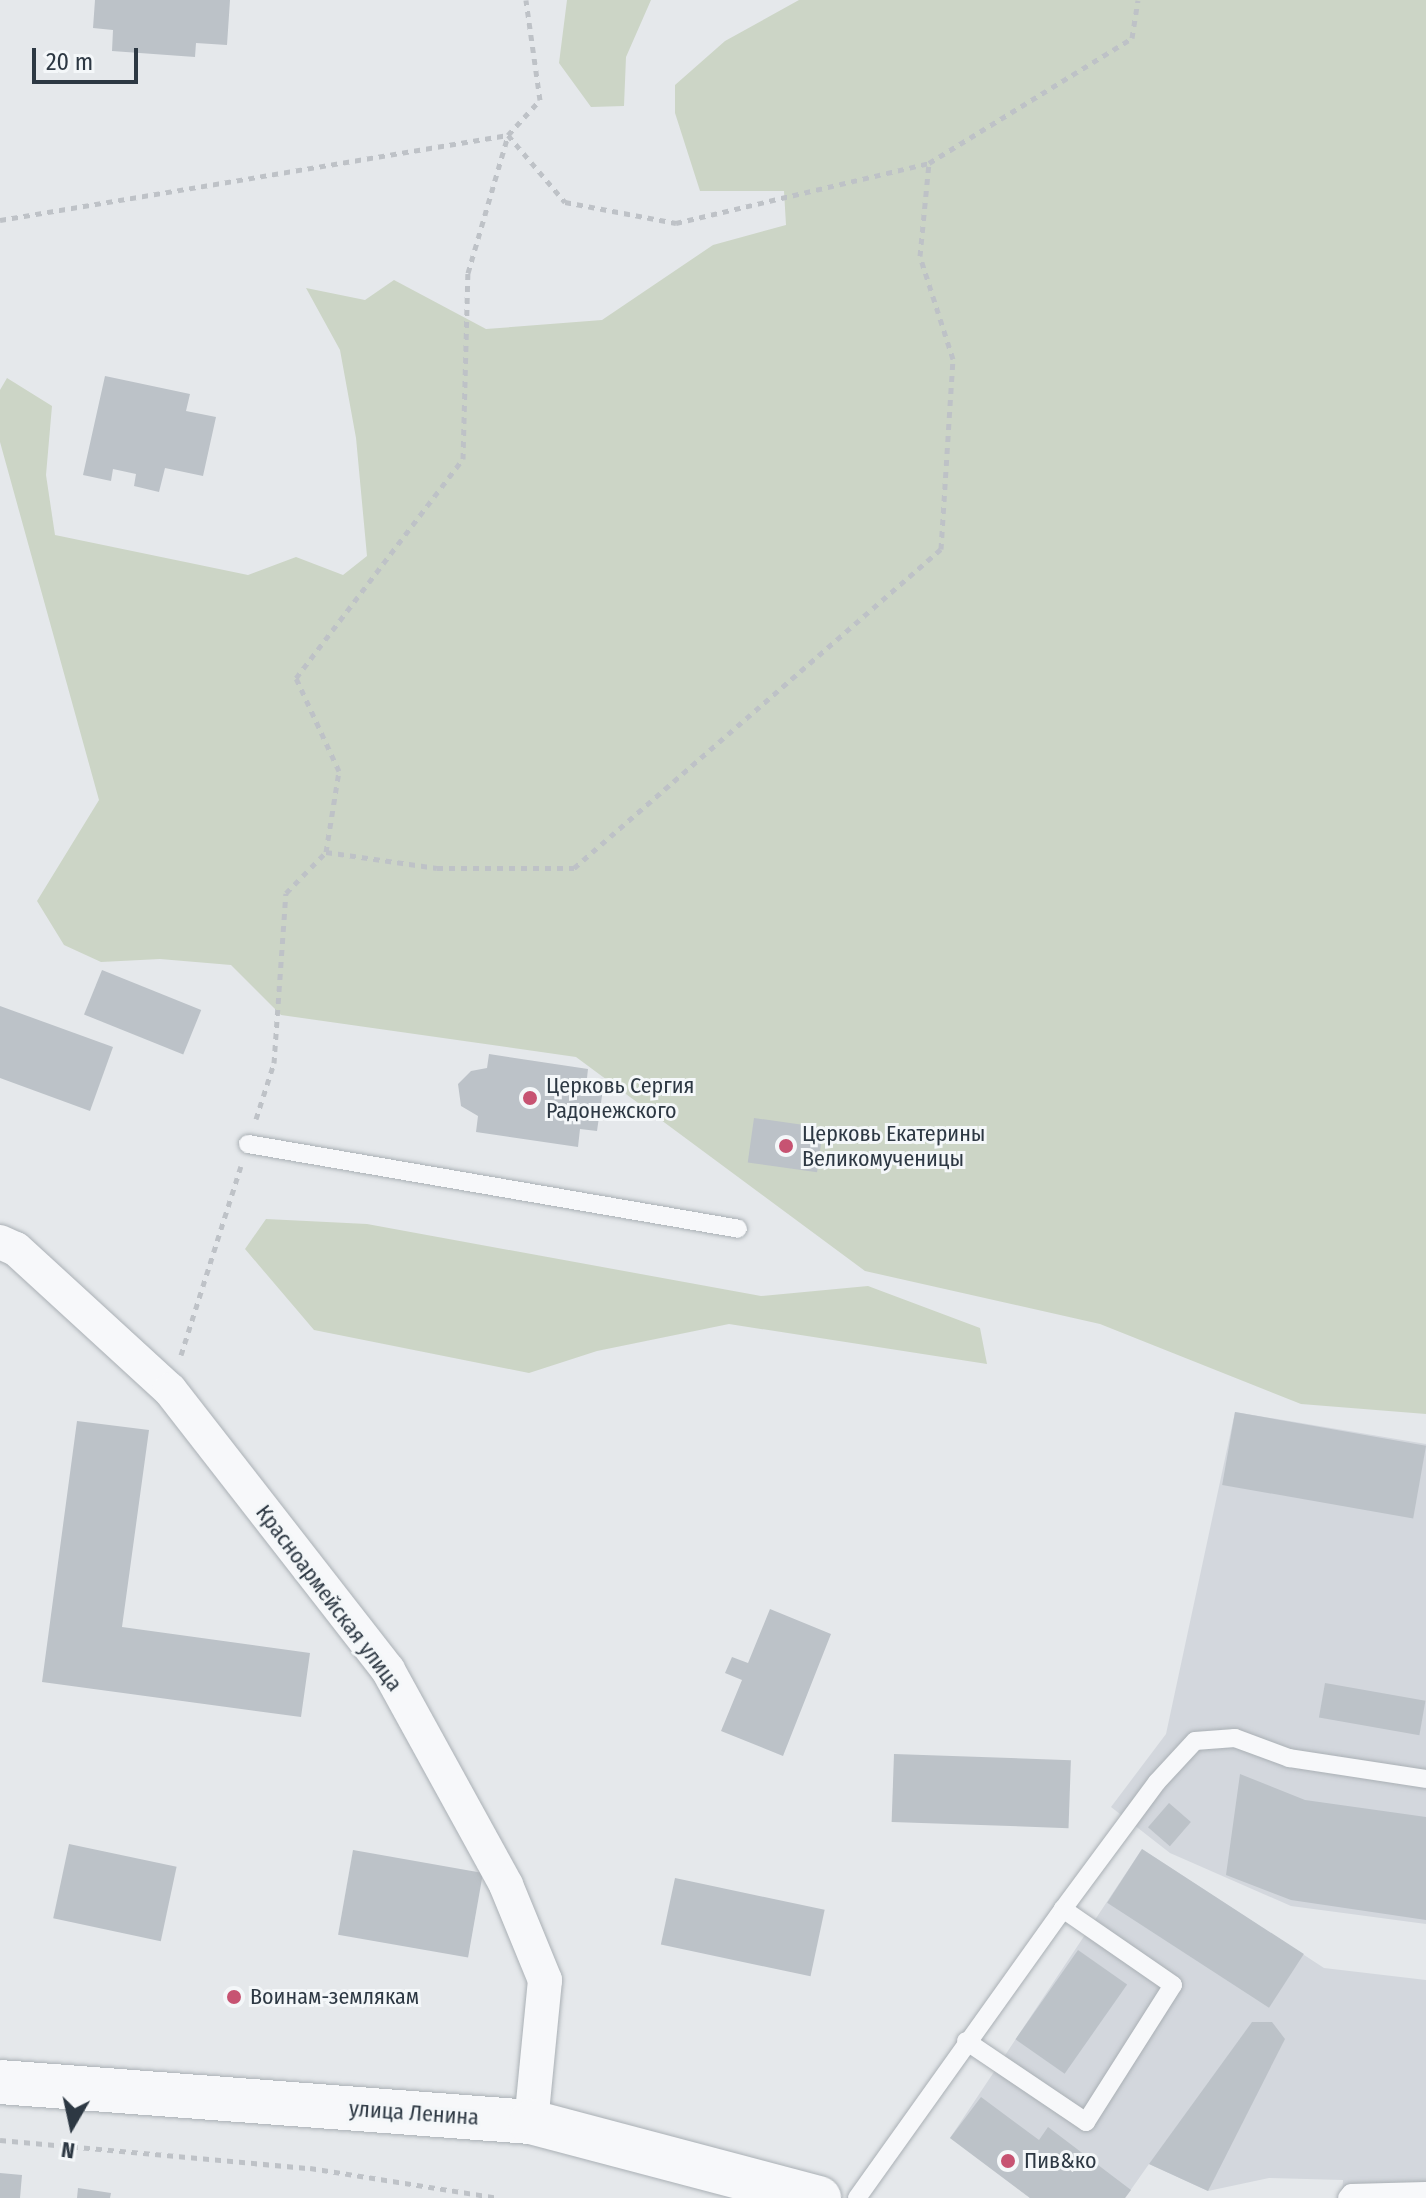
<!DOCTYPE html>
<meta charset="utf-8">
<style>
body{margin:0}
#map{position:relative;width:1426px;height:2198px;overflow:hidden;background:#e5e8eb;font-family:"Fira Sans Condensed",sans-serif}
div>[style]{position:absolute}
.built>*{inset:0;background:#d3d7dd}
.green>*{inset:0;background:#ccd5c6}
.building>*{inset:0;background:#bcc2c8;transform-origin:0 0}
.path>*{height:5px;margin-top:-2.5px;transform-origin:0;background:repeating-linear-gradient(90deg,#bec2c7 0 6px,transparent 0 12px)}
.roads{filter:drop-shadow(0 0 2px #aab0b5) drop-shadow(0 0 2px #aab0b5)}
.service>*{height:18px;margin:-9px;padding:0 9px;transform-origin:9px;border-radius:9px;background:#f7f8fa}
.minor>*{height:34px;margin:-17px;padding:0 17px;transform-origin:17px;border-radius:17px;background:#f7f8fa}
.tertiary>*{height:44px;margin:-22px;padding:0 22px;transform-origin:22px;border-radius:22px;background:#f7f8fa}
.dots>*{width:22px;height:22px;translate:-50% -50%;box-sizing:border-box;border:4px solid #f4f7f9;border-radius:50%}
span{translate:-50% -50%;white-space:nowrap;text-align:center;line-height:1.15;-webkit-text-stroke:6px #f4f7f9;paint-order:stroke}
.poi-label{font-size:22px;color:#2d3843}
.left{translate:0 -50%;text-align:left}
.street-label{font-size:22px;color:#2d3843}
.north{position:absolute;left:32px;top:2086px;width:80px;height:80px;-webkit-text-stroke:6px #f4f7f9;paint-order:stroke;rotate:189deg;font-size:22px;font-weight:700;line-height:32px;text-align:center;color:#2d3843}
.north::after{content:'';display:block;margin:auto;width:28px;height:36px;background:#2d3843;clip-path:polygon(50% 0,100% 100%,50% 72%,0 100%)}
.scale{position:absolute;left:32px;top:48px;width:106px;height:36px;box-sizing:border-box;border:4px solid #2d3843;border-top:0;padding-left:10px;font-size:24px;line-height:28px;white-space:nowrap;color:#2d3843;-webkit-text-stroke:6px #f4f7f9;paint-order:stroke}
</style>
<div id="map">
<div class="built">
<i style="clip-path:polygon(1235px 1412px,1426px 1444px,1426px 1924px,1291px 1906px,1170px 1853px,1111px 1807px,1166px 1734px)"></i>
<i style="clip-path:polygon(1142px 1849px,1324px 1968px,1426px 1980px,1426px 2198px,1342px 2198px,1343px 2180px,1269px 2178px,1208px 2191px,1149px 2164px,1125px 2198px,1030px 2198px,950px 2138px)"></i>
</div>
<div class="green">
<i style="clip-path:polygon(567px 0,651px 0,626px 57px,624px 106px,591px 107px,559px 63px)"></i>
<i style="clip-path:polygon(799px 0,1426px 0,1426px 1414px,1301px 1404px,1100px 1324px,865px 1271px,576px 1057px,281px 1015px,231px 965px,160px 959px,101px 962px,64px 945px,37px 901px,99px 800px,0 442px,0 390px,7px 378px,52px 406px,46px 475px,55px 535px,248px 575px,296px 557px,343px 575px,367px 556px,356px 438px,340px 350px,306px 288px,365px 300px,394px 280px,486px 329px,602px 320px,713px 245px,786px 225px,784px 191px,700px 191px,675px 113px,675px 85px,725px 41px)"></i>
<i style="clip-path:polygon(266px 1219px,367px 1224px,761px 1296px,868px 1286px,980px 1328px,987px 1364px,729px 1324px,597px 1351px,529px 1373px,314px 1330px,245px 1249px)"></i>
</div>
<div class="building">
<i style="clip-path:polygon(95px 0,230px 0,227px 45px,196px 43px,195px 57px,112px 51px,113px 30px,93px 28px)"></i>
<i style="clip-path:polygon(105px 376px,190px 394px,186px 411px,216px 417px,203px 476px,165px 468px,159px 492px,134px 486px,136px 474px,113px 469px,111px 481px,83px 475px)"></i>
<i style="left:102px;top:970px;width:107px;height:48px;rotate:22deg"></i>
<i style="clip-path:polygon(0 1006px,113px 1047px,90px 1111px,0 1078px)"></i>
<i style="clip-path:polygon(489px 1054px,588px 1069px,586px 1087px,603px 1089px,597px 1131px,580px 1129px,578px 1147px,476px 1132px,478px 1116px,461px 1106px,458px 1084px,471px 1071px,487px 1068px)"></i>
<i style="left:754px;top:1118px;width:70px;height:45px;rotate:8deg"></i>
<i style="left:1235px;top:1412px;width:194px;height:74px;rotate:10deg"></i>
<i style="clip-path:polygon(77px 1421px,149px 1430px,122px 1627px,310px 1653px,301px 1717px,42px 1682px)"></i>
<i style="clip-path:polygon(770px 1609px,831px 1634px,783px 1756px,721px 1731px,742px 1680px,725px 1673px,732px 1657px,748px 1663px)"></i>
<i style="left:1325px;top:1683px;width:102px;height:35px;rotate:10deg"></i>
<i style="left:894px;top:1754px;width:177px;height:68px;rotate:2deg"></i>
<i style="clip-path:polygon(1240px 1774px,1305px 1800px,1426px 1817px,1426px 1920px,1291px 1900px,1226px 1875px)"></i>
<i style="left:1169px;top:1803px;width:29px;height:32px;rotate:41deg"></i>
<i style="left:69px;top:1844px;width:110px;height:76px;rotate:12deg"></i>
<i style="left:1142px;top:1849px;width:193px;height:64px;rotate:33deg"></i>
<i style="left:353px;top:1850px;width:132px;height:86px;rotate:10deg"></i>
<i style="left:675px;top:1878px;width:153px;height:68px;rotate:12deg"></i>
<i style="left:1078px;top:1950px;width:60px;height:109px;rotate:35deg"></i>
<i style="clip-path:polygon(1252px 2022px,1272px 2022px,1285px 2039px,1208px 2191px,1149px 2164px)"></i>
<i style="clip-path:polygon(981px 2097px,1039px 2140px,1048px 2127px,1131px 2190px,1125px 2198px,1030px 2198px,950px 2138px)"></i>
<i style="clip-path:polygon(0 2173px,22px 2175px,20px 2198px,0 2198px)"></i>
<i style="clip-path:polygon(78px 2188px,111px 2193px,110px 2198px,77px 2198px)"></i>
</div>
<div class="path">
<i style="left:0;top:220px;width:515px;rotate:-9.5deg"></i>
<i style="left:508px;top:135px;width:47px;rotate:-47.6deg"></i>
<i style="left:540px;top:100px;width:101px;rotate:-98deg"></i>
<i style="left:326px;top:852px;width:82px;rotate:-80.9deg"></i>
<i style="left:339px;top:771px;width:102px;rotate:-114.8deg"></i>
<i style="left:296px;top:678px;width:275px;rotate:-52.7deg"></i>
<i style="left:463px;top:459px;width:186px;rotate:-88.5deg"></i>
<i style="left:468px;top:273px;width:144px;rotate:-73.8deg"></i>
<i style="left:508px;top:135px;width:88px;rotate:49.6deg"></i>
<i style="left:565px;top:202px;width:113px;rotate:10.7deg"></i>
<i style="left:676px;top:223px;width:260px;rotate:-13.3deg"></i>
<i style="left:256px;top:1119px;width:59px;rotate:-72.2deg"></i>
<i style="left:274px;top:1063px;width:170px;rotate:-86deg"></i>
<i style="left:286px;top:893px;width:57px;rotate:-45.7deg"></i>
<i style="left:326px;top:852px;width:112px;rotate:8.2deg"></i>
<i style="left:437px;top:868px;width:137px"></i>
<i style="left:574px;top:868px;width:486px;rotate:-41deg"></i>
<i style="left:941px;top:549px;width:190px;rotate:-86.4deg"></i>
<i style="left:953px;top:359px;width:108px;rotate:-107.8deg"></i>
<i style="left:920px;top:256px;width:93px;rotate:-84.5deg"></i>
<i style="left:929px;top:163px;width:238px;rotate:-31.6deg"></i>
<i style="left:1132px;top:38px;width:38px;rotate:-81deg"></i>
<i style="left:181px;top:1355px;width:198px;rotate:-72.4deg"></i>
<i style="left:0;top:2140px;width:311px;rotate:5.2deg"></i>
<i style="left:310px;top:2168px;width:191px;rotate:9deg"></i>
</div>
<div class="roads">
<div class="service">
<i style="left:248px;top:1144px;width:497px;rotate:9.8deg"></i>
<i style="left:966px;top:2041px;width:145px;rotate:34deg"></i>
<i style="left:1086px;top:2122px;width:162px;rotate:-57.6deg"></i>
<i style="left:1173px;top:1985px;width:134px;rotate:-145.4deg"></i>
<i style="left:857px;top:2198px;width:355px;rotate:-54.5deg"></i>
<i style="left:1063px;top:1909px;width:158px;rotate:-53.5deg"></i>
<i style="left:1157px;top:1782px;width:56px;rotate:-47.2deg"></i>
<i style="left:1195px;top:1741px;width:40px;rotate:-4.3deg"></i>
<i style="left:1235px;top:1738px;width:58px;rotate:20.3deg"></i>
<i style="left:1289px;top:1758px;width:139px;rotate:8.7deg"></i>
<i style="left:1347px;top:2198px;width:6px;rotate:-51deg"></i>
<i style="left:1351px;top:2193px;width:75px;rotate:-1.5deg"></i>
</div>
<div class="minor">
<i style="left:0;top:1242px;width:17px;rotate:24deg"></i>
<i style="left:16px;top:1249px;width:209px;rotate:42.5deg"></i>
<i style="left:170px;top:1390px;width:355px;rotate:52.1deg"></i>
<i style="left:388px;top:1670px;width:245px;rotate:61.2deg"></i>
<i style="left:506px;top:1885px;width:103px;rotate:67.7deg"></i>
<i style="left:545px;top:1980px;width:143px;rotate:95.6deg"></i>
</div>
<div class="tertiary">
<i style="left:0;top:2082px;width:533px;rotate:4.31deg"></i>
<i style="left:531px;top:2122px;width:298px;rotate:14.8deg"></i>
</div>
</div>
<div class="dots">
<i style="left:530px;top:1098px;background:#c75372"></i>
<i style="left:786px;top:1146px;background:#c75372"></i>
<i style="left:234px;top:1997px;background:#c75372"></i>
<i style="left:1008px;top:2161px;background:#c75372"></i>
</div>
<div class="poi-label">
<span class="left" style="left:546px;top:1098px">Церковь Сергия<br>Радонежского</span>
<span class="left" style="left:802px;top:1146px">Церковь Екатерины<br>Великомученицы</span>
<span class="left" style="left:250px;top:1997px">Воинам-землякам</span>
<span class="left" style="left:1024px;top:2161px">Пив&amp;ко</span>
</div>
<div class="street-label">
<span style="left:329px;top:1598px;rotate:53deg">Красноармейская улица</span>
<span style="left:414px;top:2113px;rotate:4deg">улица Ленина</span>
</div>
<div class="north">N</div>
<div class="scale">20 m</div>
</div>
